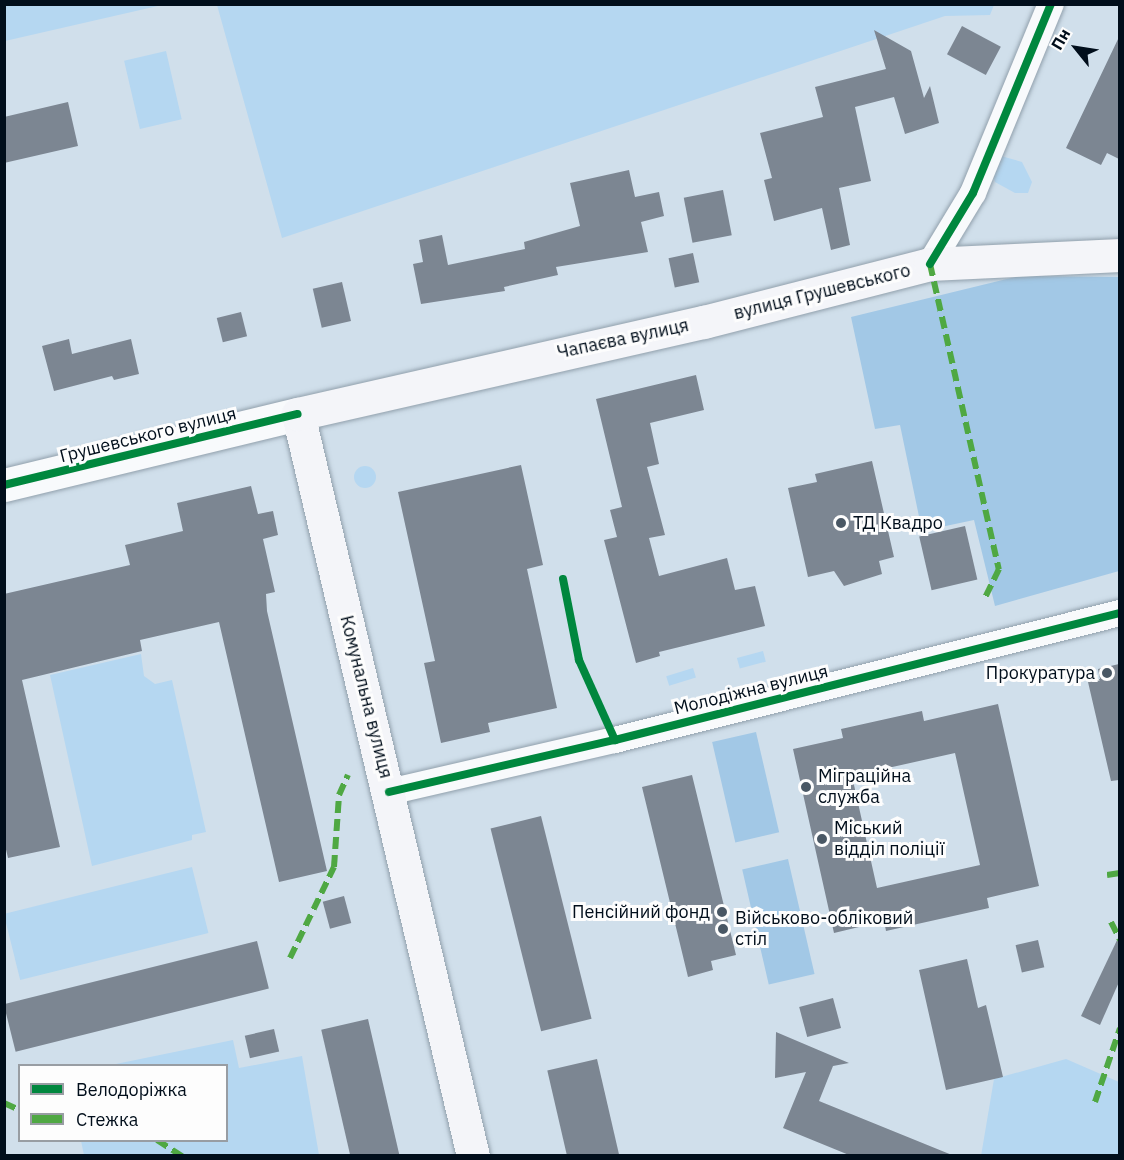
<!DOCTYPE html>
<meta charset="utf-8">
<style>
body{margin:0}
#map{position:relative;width:1124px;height:1160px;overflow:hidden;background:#d0dfeb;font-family:"IBM Plex Sans",sans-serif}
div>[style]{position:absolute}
.green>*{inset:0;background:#b5d7f1;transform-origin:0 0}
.round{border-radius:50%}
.forest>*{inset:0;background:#a2c8e6;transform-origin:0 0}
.building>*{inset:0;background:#7c8692;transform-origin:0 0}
.roads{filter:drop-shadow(0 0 2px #91a0ac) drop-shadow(0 0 2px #91a0ac)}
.minor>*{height:26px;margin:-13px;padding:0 13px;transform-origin:13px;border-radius:13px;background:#f8fafc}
.tertiary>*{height:33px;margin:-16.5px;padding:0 16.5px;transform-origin:16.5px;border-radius:16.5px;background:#f8fafc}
.secondary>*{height:33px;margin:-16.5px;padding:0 16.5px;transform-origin:16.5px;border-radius:16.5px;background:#f4f5f9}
.quiet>*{height:6px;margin-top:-3px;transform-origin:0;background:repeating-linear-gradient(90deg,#4fa843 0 12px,transparent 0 18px)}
.cycleway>*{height:8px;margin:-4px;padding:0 4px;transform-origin:4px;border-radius:4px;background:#00873e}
.dots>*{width:16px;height:16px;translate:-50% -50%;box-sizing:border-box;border:3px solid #fdfdfd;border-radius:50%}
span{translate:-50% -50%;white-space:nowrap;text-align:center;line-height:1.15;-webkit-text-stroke:6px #fdfdfd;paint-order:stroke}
.street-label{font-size:18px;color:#010e1b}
.poi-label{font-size:18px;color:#010e1b}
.left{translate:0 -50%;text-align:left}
.right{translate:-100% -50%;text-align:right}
.frame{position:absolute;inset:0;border:6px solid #010e1b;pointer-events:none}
.legend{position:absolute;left:18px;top:1064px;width:210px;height:78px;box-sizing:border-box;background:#fdfdfd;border:2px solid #989da3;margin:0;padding:8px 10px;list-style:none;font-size:18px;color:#010e1b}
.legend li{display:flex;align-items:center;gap:12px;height:30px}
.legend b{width:30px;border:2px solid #989da3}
.north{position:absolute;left:1046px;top:18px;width:60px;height:60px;-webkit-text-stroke:4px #fdfdfd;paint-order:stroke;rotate:300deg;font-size:16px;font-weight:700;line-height:24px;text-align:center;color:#010e1b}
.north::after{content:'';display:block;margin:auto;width:21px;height:27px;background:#010e1b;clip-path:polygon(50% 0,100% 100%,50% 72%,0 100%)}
</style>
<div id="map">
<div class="green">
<i style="clip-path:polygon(5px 4px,162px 4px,162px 5px,5px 41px)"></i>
<i style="clip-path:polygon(217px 5px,994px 5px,990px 15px,945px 16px,282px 238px)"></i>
<i style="left:166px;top:51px;width:70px;height:43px;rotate:77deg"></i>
<i style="clip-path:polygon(1001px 156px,1022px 162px,1032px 182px,1028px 193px,1015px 193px,995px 182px,993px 175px)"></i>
<i class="round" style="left:354px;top:466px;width:22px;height:22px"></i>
<i style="left:763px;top:651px;width:11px;height:27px;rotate:75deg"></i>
<i style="clip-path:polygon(141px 654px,144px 676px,155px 684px,172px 680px,206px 832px,192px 835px,192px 840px,92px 866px,50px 675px)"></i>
<i style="left:693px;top:668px;width:10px;height:28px;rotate:73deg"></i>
<i style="left:192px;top:867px;width:68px;height:194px;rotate:76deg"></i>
<i style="clip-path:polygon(233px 1040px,239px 1068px,302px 1056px,319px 1155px,84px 1155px,81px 1141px,226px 1140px,226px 1066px,111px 1065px)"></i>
<i style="clip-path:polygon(1066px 1059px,1119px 1082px,1119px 1155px,981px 1156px,994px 1079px)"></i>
</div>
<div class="forest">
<i style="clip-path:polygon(1019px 276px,1119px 277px,1119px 571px,995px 606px,974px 520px,922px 531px,900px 425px,875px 429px,851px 317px)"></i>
<i style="left:756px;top:732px;width:103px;height:45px;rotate:77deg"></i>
<i style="left:788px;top:859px;width:118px;height:47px;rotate:77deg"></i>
</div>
<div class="building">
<i style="left:962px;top:26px;width:44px;height:32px;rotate:28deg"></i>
<i style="clip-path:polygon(874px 30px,911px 51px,924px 98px,930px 86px,939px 123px,905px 134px,894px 97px,855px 107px,871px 181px,839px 188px,850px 245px,831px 250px,822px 208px,774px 221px,764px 180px,772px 178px,760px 133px,823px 117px,815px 87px,886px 69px)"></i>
<i style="clip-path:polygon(1119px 37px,1119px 159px,1107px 153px,1101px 165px,1066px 148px)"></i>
<i style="clip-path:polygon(68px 102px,78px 146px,4px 163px,4px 117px)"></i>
<i style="clip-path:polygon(629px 170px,635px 197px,659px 192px,664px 216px,641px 222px,648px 252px,556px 267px,558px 275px,504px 287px,505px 291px,421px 304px,413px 264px,423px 262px,419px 240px,442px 235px,448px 265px,525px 249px,524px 242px,580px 226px,570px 183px)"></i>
<i style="left:723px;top:190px;width:46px;height:40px;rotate:79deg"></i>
<i style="left:693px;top:253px;width:30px;height:25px;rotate:78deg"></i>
<i style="left:342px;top:282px;width:40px;height:30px;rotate:77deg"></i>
<i style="left:241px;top:312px;width:25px;height:25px;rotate:76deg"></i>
<i style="clip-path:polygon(69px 339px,72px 354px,131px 339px,139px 374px,114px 380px,112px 376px,54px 391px,42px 346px)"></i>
<i style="clip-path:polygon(696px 375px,704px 410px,650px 423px,659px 464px,647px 467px,665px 535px,649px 538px,659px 576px,727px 558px,735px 590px,755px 586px,765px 626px,659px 652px,660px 656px,636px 663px,604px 540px,617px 537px,610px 510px,622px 507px,596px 399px)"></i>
<i style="clip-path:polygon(872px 461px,894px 557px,879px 561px,882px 574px,844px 586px,834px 571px,808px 577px,788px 488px,817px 482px,815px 474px)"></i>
<i style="clip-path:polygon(521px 465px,543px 565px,527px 569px,557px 708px,488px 723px,490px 732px,441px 743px,424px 663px,435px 661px,398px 492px)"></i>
<i style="clip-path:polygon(251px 486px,258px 514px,273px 511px,278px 535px,263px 539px,275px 592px,266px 594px,267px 611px,327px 871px,279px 882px,219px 622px,140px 640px,142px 651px,22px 680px,60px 847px,8px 858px,4px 841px,4px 594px,130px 565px,125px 545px,183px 531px,177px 503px)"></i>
<i style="left:965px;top:526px;width:55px;height:47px;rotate:77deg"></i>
<i style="clip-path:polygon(1119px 664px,1119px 780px,1111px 781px,1088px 682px,1100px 679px,1098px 669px)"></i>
<i style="clip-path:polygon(evenodd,998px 704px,1039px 886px,987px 898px,989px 908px,886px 931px,884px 921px,834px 933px,793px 749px,843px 738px,841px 729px,922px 711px,924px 721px,998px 704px,955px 753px,980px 865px,877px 888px,852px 776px,955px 753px)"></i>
<i style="clip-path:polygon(692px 775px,736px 955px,711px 961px,713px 970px,688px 977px,642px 787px)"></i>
<i style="left:541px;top:816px;width:209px;height:52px;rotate:76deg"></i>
<i style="left:344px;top:896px;width:28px;height:22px;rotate:75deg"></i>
<i style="clip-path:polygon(1119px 936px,1119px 982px,1100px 1025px,1081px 1016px)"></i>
<i style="left:1038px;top:940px;width:28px;height:23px;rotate:77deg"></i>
<i style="left:257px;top:941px;width:49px;height:261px;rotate:76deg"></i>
<i style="clip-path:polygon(967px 959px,978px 1008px,986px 1005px,1003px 1077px,946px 1090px,919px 970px)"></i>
<i style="left:833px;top:998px;width:31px;height:35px;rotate:75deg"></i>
<i style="left:368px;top:1019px;width:140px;height:48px;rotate:77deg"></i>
<i style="left:274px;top:1029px;width:23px;height:30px;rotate:77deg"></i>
<i style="clip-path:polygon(776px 1032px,849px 1063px,833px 1066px,819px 1101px,952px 1155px,849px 1155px,783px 1128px,806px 1072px,775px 1078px)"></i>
<i style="left:597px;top:1059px;width:99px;height:51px;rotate:77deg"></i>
</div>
<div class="roads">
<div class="minor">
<i style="left:930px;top:264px;width:83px;rotate:-58.8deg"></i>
<i style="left:973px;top:193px;width:204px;rotate:-67.6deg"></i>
<i style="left:389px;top:792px;width:232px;rotate:-13deg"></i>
<i style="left:615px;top:740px;width:521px;rotate:-14.12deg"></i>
</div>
<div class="tertiary">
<i style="left:4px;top:485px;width:302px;rotate:-13.6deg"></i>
</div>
<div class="secondary">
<i style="left:473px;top:1156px;width:762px;rotate:-103.27deg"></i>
<i style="left:298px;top:414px;width:416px;rotate:-12.8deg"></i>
<i style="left:704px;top:322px;width:233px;rotate:-14.4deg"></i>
<i style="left:930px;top:264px;width:190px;rotate:-2.7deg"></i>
</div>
</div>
<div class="quiet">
<i style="left:930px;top:264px;width:313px;rotate:77.3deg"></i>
<i style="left:999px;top:569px;width:32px;rotate:116deg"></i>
<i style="left:1107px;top:875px;width:13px;rotate:-9deg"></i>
<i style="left:1111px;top:922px;width:20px;rotate:63deg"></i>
<i style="left:290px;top:958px;width:101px;rotate:-64.2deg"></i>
<i style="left:334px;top:867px;width:72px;rotate:-86deg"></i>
<i style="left:339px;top:795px;width:22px;rotate:-66deg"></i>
<i style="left:1095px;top:1102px;width:78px;rotate:-71.3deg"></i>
<i style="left:4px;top:1103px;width:17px;rotate:24deg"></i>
<i style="left:157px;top:1140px;width:30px;rotate:33deg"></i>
</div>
<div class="cycleway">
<i style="left:930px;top:264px;width:83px;rotate:-58.8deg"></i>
<i style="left:973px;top:193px;width:204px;rotate:-67.6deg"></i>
<i style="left:4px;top:485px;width:302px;rotate:-13.6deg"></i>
<i style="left:563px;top:579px;width:83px;rotate:78.8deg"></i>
<i style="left:579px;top:660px;width:88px;rotate:65.8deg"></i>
<i style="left:389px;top:792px;width:232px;rotate:-13deg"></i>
<i style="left:615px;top:740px;width:521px;rotate:-14.12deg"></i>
</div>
<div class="dots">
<i style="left:841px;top:523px;background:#495764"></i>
<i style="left:1107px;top:673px;background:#495764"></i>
<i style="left:806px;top:787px;background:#495764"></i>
<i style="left:822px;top:839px;background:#495764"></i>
<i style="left:722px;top:912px;background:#495764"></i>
<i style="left:723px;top:929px;background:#495764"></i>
</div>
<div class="street-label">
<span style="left:822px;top:292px;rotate:-14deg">вулиця Грушевського</span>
<span style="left:623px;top:339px;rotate:-12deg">Чапаєва вулиця</span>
<span style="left:148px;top:435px;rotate:-14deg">Грушевського вулиця</span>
<span style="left:751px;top:690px;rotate:-14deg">Молодіжна вулиця</span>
<span style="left:366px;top:697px;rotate:76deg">Комунальна вулиця</span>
</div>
<div class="poi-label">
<span class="left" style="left:853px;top:523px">ТД Квадро</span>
<span class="right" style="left:1095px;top:673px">Прокуратура</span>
<span class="left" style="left:818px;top:787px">Міграційна<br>служба</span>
<span class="left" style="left:834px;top:839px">Міський<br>відділ поліції</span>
<span class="right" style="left:710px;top:912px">Пенсійний фонд</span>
<span class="left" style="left:735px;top:929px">Військово-обліковий<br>стіл</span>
</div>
<div class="frame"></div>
<ul class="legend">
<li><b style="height:8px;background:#00873e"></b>Велодоріжка</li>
<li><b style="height:8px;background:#4fa843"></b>Стежка</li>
</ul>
<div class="north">Пн</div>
</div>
